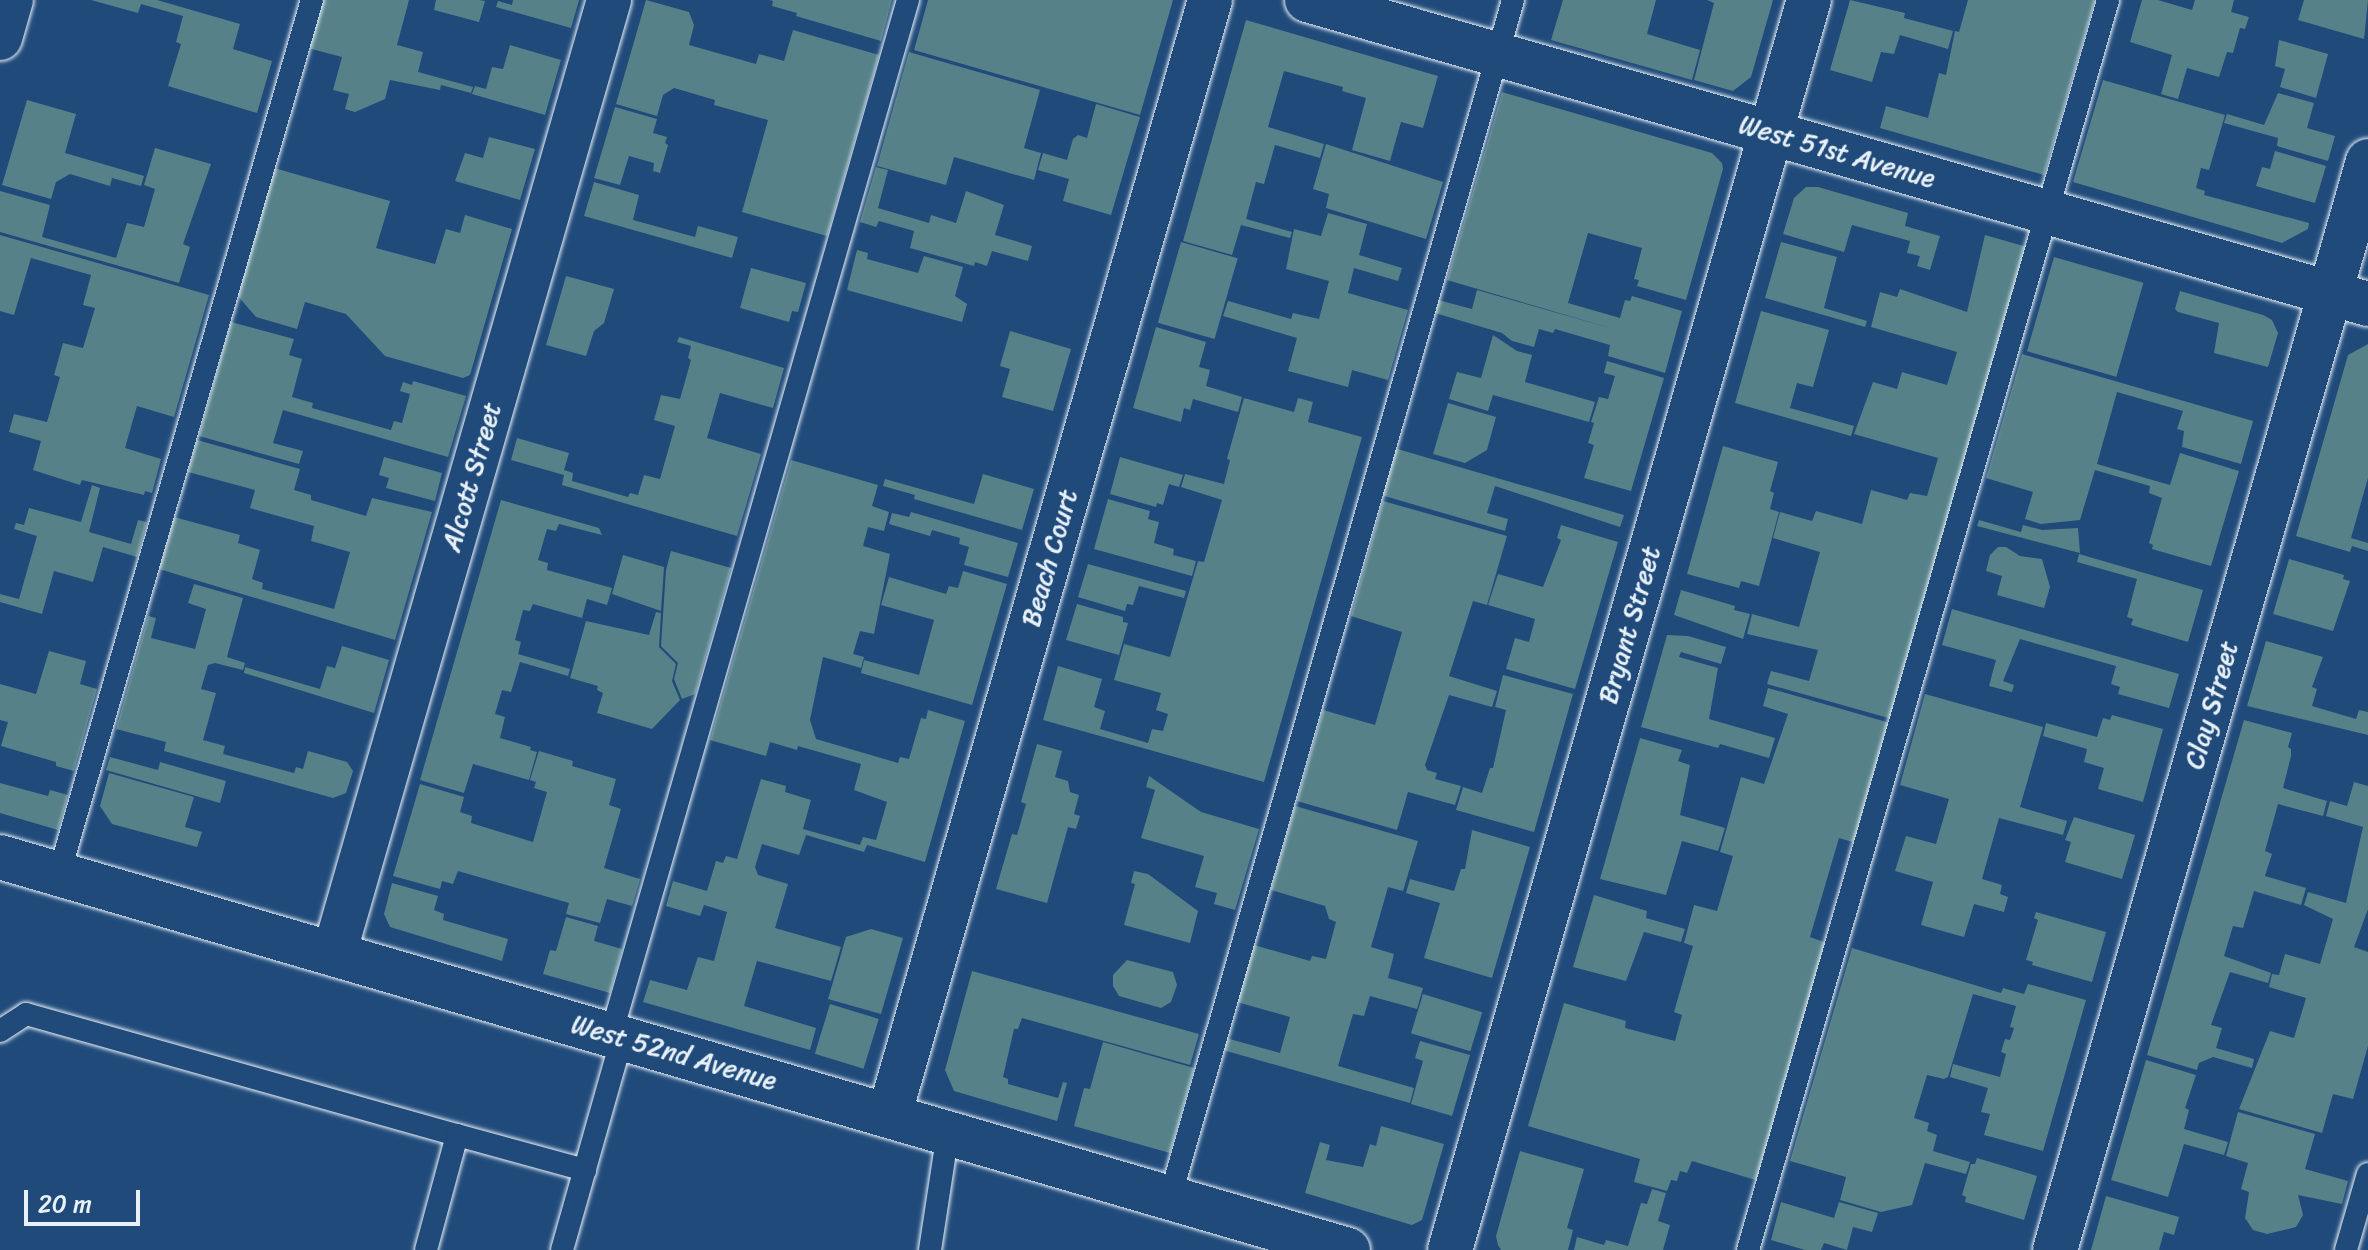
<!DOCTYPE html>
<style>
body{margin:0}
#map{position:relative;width:2368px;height:1250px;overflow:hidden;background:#1f4a7a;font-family:Sriracha,sans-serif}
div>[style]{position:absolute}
.green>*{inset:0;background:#568189;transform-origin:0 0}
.roads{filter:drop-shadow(0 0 2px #e8f1f8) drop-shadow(0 0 2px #e8f1f8)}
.lane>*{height:22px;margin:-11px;padding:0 11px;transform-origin:11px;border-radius:11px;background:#1f4a7a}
.street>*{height:44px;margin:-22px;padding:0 22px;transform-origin:22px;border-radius:22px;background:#1f4a7a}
.secondary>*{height:44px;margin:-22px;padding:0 22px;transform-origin:22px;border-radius:22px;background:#1f4a7a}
span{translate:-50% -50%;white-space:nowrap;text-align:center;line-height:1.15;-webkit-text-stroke:8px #1f4a7a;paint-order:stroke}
.street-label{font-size:26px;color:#e8f1f8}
.scale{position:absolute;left:24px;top:1190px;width:116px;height:36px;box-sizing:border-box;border:4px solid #e8f1f8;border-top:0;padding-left:10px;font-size:24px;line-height:28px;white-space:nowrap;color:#e8f1f8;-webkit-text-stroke:6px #1f4a7a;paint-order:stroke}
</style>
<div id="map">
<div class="green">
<i style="clip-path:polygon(91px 0,157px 0,240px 24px,233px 49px,272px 61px,257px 113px,168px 86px,181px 44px,176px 42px,183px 16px,141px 4px,138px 13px)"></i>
<i style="clip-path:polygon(322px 0,409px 0,397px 45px,423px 52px,418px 72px,473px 87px,471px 93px,441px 85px,440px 90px,390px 80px,385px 99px,355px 112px,345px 109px,349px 94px,333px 90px,342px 57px,308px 48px)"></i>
<i style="clip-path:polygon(436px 0,479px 0,485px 1px,479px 22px,434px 10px)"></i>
<i style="clip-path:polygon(513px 0,579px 0,571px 28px,496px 7px,498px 1px,512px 5px)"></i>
<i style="clip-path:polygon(646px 0,689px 12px,694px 25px,689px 45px,756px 64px,759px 54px,784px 61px,793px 30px,879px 55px,827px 236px,742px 212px,768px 120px,714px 105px,715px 100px,674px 88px,663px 95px,657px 116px,616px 104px)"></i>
<i style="clip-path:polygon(769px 0,892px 0,881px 41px,796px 16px,797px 13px,772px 6px,773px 1px)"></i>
<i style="clip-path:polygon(928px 0,1173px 0,1140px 115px,914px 50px)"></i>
<i style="clip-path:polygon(1563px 0,1656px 0,1647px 34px,1700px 50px,1692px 80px,1551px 40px)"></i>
<i style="clip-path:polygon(1707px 0,1773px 0,1751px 77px,1733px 91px,1694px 80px,1714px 3px)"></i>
<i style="clip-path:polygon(1850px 0,1905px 13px,1904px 18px,1953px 31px,1948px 49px,1900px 35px,1894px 54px,1881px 52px,1872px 82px,1830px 70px)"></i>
<i style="clip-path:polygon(1968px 0,2095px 0,2044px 175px,1880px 128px,1886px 106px,1928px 118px,1939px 73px,1946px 75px,1955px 31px,1959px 32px)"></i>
<i style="clip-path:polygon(2142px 0,2158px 0,2192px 10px,2195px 0,2234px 0,2231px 12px,2249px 17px,2245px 29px,2240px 28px,2233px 53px,2227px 52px,2219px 77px,2187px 68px,2178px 99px,2161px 94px,2172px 55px,2130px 42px)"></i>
<i style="clip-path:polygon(2304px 0,2368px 0,2364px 39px,2298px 20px)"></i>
<i style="clip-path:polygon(1246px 20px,1438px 76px,1423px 128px,1401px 122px,1390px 161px,1352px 150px,1366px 98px,1342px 91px,1343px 87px,1284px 71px,1268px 127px,1324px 144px,1320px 158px,1275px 145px,1264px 184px,1256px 182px,1246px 219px,1292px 232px,1290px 238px,1241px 225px,1232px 255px,1183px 241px)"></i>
<i style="clip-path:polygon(2279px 40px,2328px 54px,2316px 98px,2280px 87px,2285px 69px,2275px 66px)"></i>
<i style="clip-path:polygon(510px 45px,561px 60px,545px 115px,472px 94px,475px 86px,486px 89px,492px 67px,503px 69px)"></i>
<i style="clip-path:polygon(909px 52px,1040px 90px,1024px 148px,1041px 153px,1034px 180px,954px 157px,946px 185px,877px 166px)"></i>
<i style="clip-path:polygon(2103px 80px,2225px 115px,2209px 170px,2201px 168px,2196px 188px,2205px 191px,2204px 195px,2309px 223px,2308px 229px,2282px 243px,2073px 182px)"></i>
<i style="clip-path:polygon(1502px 92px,1712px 153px,1722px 163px,1723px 169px,1686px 300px,1637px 286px,1639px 280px,1634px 279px,1642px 248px,1588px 233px,1568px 303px,1620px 318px,1625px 300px,1630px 301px,1632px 296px,1682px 311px,1665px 373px,1608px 356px,1610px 345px,1555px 329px,1553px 333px,1539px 329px,1534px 347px,1512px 341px,1502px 333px,1435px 313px,1438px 300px,1472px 309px,1477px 290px,1617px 330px,1447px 280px)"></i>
<i style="clip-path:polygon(2278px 93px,2314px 103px,2307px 128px,2335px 136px,2328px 161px,2277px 146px,2278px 138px,2224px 123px,2227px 114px,2264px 125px)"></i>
<i style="clip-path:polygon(27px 100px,76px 114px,65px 153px,144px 176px,141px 186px,112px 178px,110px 186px,70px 174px,56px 182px,51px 199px,2px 185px)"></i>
<i style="clip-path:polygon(1096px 104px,1140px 117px,1111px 215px,1063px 201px,1069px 179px,1038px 170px,1043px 153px,1067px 160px,1073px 139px,1078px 135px,1087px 138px)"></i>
<i style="clip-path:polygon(615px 107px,657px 119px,653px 133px,667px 137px,665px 143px,668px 145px,660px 173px,653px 171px,654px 163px,629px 156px,620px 185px,594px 178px)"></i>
<i style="clip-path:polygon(489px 137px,535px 149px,520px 200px,455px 181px,465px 153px,483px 158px)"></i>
<i style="clip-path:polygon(1326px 144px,1443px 182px,1426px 239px,1326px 208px,1329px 194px,1313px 189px)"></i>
<i style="clip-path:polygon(155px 148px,211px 164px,183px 244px,190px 247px,179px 283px,0 232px,0 191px,50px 205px,42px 237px,116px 258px,127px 223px,144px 227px,155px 189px,144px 185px)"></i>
<i style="clip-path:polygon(2275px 151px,2326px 166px,2315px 203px,2256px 186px,2262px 167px,2270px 169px)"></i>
<i style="clip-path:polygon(876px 167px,888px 170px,878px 208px,929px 223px,931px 215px,956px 223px,966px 191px,1004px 205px,995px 235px,1032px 246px,1028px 261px,992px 251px,987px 266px,975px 262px,974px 266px,910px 248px,914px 231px,879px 221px,876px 227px,860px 222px)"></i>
<i style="clip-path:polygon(274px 168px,390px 201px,376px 248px,435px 264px,446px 229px,460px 233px,465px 215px,512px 229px,470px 375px,463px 378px,385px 356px,346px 314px,305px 302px,297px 329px,256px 317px,237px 295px)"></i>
<i style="clip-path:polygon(594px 182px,639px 195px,633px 220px,695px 237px,698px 226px,738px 237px,732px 258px,584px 216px)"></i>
<i style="clip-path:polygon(1806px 187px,1818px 187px,1908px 213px,1905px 226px,1940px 236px,1930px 270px,1917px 266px,1920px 256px,1907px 253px,1910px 241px,1852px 225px,1844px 252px,1783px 234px,1794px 198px)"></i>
<i style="clip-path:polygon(1328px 213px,1367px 224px,1359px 255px,1402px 268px,1398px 281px,1354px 268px,1348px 293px,1408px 310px,1388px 380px,1352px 370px,1348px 387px,1288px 371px,1297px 338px,1223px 316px,1228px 301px,1291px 319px,1293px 313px,1319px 319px,1329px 281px,1286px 269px,1294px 229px,1321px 236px)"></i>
<i style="clip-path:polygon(0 235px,209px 295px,174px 417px,137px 406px,125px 448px,161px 459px,152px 493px,145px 491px,144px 495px,82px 480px,80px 485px,33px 470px,41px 441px,9px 432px,14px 414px,47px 422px,60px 377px,54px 375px,63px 343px,83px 348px,95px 308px,83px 305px,91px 275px,31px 258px,14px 315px,0 311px)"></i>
<i style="clip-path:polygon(1985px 235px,2027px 247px,1892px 719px,1767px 684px,1771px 671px,1809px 681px,1818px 650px,1747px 634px,1752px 614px,1799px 627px,1820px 552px,1773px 538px,1780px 512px,1812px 521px,1816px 511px,1862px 524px,1871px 490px,1907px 500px,1910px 493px,1927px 496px,1938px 458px,1854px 434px,1873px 382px,1897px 389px,1902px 372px,1947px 385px,1957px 352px,1871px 327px,1880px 292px,1897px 297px,1900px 289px,1967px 312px)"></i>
<i style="left:1181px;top:242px;width:59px;height:84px;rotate:16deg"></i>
<i style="clip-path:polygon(1781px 242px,1837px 257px,1824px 308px,1867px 321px,1865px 327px,1765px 298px)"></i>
<i style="clip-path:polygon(857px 250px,868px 253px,867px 259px,918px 273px,924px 256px,963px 267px,955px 296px,967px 304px,962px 322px,847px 290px)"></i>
<i style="left:2054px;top:257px;width:93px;height:98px;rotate:16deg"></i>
<i style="clip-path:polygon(751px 268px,806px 283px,798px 312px,792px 311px,789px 322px,740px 308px)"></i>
<i style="clip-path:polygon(566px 276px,614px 289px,604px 323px,594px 331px,586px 356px,546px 345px)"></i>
<i style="clip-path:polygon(2180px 291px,2263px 315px,2272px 320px,2278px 333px,2268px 367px,2214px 353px,2219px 323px,2178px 312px,2175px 309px)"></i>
<i style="clip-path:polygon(1761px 311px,1829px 330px,1813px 387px,1797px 383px,1790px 408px,1854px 426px,1851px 436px,1735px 403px)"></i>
<i style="clip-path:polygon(231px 322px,294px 339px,289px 355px,302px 359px,292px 397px,313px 403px,312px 408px,391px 430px,394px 421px,402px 423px,410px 394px,400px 391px,403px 382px,412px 385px,413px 381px,466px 396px,448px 457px,283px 410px,273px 443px,303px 451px,299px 464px,199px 436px)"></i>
<i style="clip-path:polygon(1156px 327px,1206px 342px,1199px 367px,1210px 370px,1206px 386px,1242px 397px,1238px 412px,1193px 399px,1190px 410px,1184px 408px,1181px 422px,1133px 408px)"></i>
<i style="clip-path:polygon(1010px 331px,1071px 349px,1053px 411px,1002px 397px,1010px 369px,1000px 366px)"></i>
<i style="clip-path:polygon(1493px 335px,1517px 351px,1532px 355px,1525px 382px,1595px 402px,1589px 422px,1493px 395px,1488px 411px,1449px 399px,1457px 372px,1481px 378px)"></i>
<i style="clip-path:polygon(679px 337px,784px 368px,773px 408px,720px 393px,707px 438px,761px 454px,737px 536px,562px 485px,564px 475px,511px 460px,517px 438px,569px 453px,564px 470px,573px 473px,572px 481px,628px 497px,630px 493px,638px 495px,644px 475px,660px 479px,675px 426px,654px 420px,661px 395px,680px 399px,691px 360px,688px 358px,691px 346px,677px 342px)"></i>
<i style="clip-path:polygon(2368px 344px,2368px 478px,2351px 538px,2368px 543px,2368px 551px,2352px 546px,2350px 552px,2296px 536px,2348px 355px)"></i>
<i style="clip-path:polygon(2022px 354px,2253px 421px,2241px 464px,2182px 447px,2184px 431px,2177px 429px,2183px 411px,2117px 392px,2097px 464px,2170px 485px,2180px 453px,2239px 471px,2211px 566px,2152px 549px,2153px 545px,2149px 543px,2162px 498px,2149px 493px,2150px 486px,2095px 470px,2080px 520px,2041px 524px,2025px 519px,2033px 492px,1986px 478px)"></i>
<i style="clip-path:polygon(1607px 361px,1664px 378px,1631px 491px,1584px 478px,1594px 445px,1588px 443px,1594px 423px,1591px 422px,1599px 397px,1608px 399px,1615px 376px,1604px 373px)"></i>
<i style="clip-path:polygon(1244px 398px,1294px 412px,1298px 398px,1313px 402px,1308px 422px,1362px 437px,1264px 782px,1043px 720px,1058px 666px,1102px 679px,1094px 707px,1105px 711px,1100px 729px,1148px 743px,1152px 729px,1163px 731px,1168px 714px,1156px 710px,1161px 693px,1114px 680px,1124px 644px,1170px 657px,1198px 561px,1204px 562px,1222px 500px,1181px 487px,1185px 474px,1224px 484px,1230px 460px,1227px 459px)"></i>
<i style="clip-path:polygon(1448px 403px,1496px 417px,1487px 450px,1465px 463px,1433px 454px)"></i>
<i style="clip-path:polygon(197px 440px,300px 469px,294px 490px,311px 495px,311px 500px,366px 516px,372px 498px,432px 512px,395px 640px,159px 569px,174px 517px,240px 535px,238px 543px,260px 550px,252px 579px,263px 583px,262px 589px,334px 609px,350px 552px,311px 541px,314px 526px,250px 508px,255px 490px,188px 472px)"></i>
<i style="clip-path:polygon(1723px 446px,1778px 462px,1770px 491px,1774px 493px,1770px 509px,1779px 512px,1759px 586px,1741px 581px,1739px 588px,1687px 574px)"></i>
<i style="clip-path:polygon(1394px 448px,1624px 515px,1620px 527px,1495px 486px,1487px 513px,1508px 519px,1505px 531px,1381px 495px)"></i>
<i style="clip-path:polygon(384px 457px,442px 473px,435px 501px,386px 488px,389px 478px,379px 475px)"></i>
<i style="clip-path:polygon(1120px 457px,1183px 475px,1179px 487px,1169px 484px,1163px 505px,1157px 503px,1156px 507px,1110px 494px)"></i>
<i style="clip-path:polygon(791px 460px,878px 485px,872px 506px,889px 512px,884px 531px,868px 527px,863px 546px,890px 554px,874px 634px,860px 631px,853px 654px,864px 657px,861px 668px,823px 657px,810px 720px,816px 739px,898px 763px,900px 757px,909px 759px,921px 718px,926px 719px,928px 710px,965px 721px,925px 862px,867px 845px,864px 852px,806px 835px,799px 855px,762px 844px,755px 867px,758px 875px,788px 884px,775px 928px,841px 947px,831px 981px,757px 961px,744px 1006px,816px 1028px,810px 1050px,643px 1002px,650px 980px,687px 990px,698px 957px,714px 961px,727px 912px,704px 905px,700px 916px,666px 906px,673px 881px,707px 891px,716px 861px,723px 863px,726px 856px,737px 859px,761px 779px,786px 786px,785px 792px,811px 800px,803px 829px,860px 845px,863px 837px,876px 840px,887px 802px,854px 790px,861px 764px,798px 746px,797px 750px,770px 742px,766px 756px,710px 740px)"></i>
<i style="clip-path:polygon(983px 474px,1034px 489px,1022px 530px,914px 499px,915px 495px,883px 486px,885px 479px,974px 504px)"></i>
<i style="clip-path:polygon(92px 485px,100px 488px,89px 532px,131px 544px,138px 520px,147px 522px,137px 557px,103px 547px,93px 582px,54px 571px,42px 614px,0 602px,0 594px,19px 599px,37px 536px,14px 529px,16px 523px,24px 525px,29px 508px,81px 522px)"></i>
<i style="clip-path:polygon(1108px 499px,1150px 511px,1148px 519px,1159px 522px,1154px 543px,1174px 549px,1173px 555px,1196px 561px,1192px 576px,1094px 549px)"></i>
<i style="clip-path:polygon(501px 500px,599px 528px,602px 535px,559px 524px,556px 531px,547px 529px,538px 560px,548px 563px,547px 570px,612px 588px,607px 605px,587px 599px,582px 618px,533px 604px,530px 611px,523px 610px,515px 640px,521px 642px,518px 654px,570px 669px,568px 676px,520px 662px,511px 692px,502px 690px,495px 714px,505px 717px,500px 738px,531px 747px,530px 750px,537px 752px,529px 780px,473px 764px,464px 793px,420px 780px)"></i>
<i style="clip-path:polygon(1383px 501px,1507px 536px,1487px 605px,1473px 601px,1449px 676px,1497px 691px,1492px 707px,1449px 695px,1425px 765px,1427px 770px,1437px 773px,1435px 779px,1461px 786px,1455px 805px,1408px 792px,1397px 830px,1297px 801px,1323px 710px,1375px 725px,1402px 632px,1351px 616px)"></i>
<i style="clip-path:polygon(911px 512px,1018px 543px,1008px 577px,964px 565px,969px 547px,959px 544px,960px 538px,932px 530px,930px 536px,889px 524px,892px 513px,909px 517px)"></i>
<i style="clip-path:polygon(1979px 520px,2021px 532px,2023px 525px,2042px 530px,2078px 528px,2080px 553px,1977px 526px)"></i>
<i style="clip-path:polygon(1561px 525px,1618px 542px,1575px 689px,1506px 669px,1515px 638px,1529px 642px,1535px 619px,1488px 605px,1498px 574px,1543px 587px,1561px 540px,1557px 538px)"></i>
<i style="clip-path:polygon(1998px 547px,2006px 547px,2020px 556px,2042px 559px,2050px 587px,2044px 608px,1997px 595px,2002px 576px,1986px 571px,1990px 555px)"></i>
<i style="clip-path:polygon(671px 551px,731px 568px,695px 694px,682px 699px,674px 679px,678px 663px,661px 646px,666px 570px)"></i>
<i style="clip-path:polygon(2079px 554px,2203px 590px,2188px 642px,2131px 625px,2133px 619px,2127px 617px,2137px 579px,2077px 562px)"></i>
<i style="clip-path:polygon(623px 555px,664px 567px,661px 611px,612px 594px)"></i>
<i style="clip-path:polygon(2289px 559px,2344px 575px,2343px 579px,2350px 581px,2333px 631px,2273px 614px)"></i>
<i style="clip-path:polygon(1088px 564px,1186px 591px,1184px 598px,1139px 586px,1133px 605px,1127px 604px,1125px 611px,1078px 597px)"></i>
<i style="clip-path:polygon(963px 571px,1007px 584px,972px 705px,861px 673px,864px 660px,919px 675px,934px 620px,881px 605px,889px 577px,946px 594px,949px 586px,958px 588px)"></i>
<i style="clip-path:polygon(194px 584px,243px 598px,227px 657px,245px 663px,243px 670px,215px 663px,208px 665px,201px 689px,216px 693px,203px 740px,225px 746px,223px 754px,294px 773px,296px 767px,303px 769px,308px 751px,347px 762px,353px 771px,346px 793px,333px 798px,164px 751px,166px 742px,116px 729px,148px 616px,156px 618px,151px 638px,195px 649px,206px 609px,188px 603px)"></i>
<i style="clip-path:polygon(1681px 590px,1735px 606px,1734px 610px,1750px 614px,1743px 639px,1674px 615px)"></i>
<i style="clip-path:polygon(1077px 604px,1123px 617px,1123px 622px,1128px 623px,1119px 655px,1066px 640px)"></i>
<i style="clip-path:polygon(1952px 609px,2179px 674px,2169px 708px,2118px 694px,2120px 687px,2111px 684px,2116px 666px,2020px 639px,2003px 681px,2014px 685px,2012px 692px,1989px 686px,1996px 660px,1942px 645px)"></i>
<i style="clip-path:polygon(656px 612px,661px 613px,659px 647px,676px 664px,672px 681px,680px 700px,652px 729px,597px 713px,603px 693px,597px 690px,598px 686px,570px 678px,586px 621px,649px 635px)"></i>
<i style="clip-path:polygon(1667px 635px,1688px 636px,1726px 647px,1721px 664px,1681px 652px,1679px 657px,1718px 668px,1709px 719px,1775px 738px,1769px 758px,1720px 744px,1718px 748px,1641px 727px)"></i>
<i style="clip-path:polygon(2266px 641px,2323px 657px,2312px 687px,2317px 689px,2312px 706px,2356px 719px,2359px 710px,2368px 712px,2368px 735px,2247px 706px)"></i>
<i style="clip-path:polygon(342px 646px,389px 660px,374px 713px,244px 673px,245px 667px,320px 689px,327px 666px,335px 668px)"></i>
<i style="clip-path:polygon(49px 651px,86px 661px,80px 684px,97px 689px,74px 771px,56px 766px,56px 762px,1px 746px,8px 722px,0 720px,0 684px,36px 694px)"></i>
<i style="clip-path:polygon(1503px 675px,1573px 694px,1534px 832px,1456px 810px,1463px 787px,1482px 793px,1490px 768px,1493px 768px,1506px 710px,1495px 707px)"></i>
<i style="clip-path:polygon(1768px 688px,1890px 723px,1856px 843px,1839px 838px,1810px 937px,1827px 943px,1759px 1181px,1692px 1161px,1687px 1173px,1680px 1171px,1677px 1181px,1671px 1180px,1667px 1191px,1634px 1182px,1640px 1159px,1528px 1126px,1564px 1003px,1626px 1021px,1625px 1028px,1675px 1041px,1682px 1015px,1674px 1012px,1693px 946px,1684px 943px,1694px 905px,1717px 911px,1733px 856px,1720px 852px,1741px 777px,1764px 784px,1788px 714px,1763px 706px)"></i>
<i style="clip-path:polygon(1925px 694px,2043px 727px,2020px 807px,2067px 821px,2063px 835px,1999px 818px,1982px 879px,2002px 885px,2000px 894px,2008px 897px,2004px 912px,1974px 904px,1964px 937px,1921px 925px,1933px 882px,1895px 871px,1906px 836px,1936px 844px,1949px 799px,1900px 785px)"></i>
<i style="clip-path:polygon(2112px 715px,2163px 729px,2143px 802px,2098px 789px,2104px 768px,2084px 762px,2087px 749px,2043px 736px,2046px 723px,2097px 737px,2103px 718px,2110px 720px)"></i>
<i style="clip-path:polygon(2244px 720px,2292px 733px,2288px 747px,2291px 749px,2291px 756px,2283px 788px,2327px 801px,2323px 816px,2278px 804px,2265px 851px,2272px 854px,2265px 876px,2306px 888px,2301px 905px,2254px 891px,2243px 928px,2233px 926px,2224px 956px,2271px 973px,2268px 983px,2230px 972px,2211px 1025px,2222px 1028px,2216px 1048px,2254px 1059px,2252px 1068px,2213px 1057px,2199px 1063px,2197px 1070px,2147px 1055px)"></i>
<i style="clip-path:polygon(1640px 738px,1682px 750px,1678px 761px,1690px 765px,1680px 815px,1725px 828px,1718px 851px,1682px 841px,1666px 895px,1600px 879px)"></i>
<i style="clip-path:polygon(1037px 744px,1062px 751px,1055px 777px,1068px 781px,1070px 792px,1079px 795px,1074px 814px,1080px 816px,1076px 829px,1068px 827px,1047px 903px,996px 889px,1012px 834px,1017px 835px,1026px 804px,1021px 802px)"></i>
<i style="clip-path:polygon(539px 751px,573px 761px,572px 766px,616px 779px,609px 805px,621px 809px,604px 868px,640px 879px,632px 906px,607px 899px,600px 923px,566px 914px,569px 903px,458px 871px,453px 884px,442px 881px,440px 889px,393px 876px,420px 784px,464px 797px,460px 812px,472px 816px,471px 823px,533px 842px,547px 792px,534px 788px,536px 782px,530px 780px)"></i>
<i style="clip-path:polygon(110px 757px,158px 770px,160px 762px,226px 781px,220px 803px,106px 770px)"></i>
<i style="clip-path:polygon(109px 773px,194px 797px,185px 827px,202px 832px,197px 847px,112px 824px,100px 806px)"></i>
<i style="clip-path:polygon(1149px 776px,1201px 812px,1259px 829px,1235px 910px,1214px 904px,1217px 893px,1195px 887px,1204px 856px,1141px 838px,1155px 790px,1146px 787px)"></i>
<i style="clip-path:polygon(2354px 782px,2368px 786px,2368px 909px,2354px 947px,2368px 952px,2368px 1046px,2353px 1099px,2333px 1094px,2322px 1133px,2239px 1109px,2270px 1031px,2294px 1038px,2306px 998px,2269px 987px,2272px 974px,2279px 975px,2285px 954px,2320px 964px,2333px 919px,2304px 905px,2308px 892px,2346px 903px,2363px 827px,2326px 816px,2330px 801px,2347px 806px)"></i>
<i style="clip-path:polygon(0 783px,48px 796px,50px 790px,68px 795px,58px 830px,0 813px)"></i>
<i style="clip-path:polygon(1295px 806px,1418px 841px,1403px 891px,1388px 887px,1371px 947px,1394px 954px,1388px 978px,1423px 988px,1417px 1009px,1370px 996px,1364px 1016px,1353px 1014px,1338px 1066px,1414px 1088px,1410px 1103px,1223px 1050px,1226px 1038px,1280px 1053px,1290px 1017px,1237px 1002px,1254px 945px,1310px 961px,1312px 956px,1326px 959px,1336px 922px,1329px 919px,1325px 906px,1271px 890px)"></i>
<i style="clip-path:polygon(2074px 817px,2135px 835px,2122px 879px,2065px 862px,2071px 842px,2065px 840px)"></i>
<i style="clip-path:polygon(1472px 830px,1530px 847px,1492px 978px,1424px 958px,1440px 903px,1406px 893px,1410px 879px,1454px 891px,1461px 869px,1465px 869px)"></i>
<i style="clip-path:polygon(1134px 871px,1148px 874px,1198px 911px,1190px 943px,1124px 925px,1135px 884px,1131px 883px)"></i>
<i style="clip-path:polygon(392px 883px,438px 896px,434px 910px,444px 914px,443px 920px,508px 939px,502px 961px,390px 927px,384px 914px)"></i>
<i style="clip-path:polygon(1594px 895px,1647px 911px,1646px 918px,1685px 929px,1681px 942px,1644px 932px,1626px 981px,1573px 967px)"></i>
<i style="clip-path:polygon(2036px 912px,2106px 932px,2092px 982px,2032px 965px,2033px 962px,2026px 960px,2038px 920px,2034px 918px)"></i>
<i style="clip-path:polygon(566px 917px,598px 926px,594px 941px,622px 949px,610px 993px,543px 974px,550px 950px,556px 951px)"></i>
<i style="clip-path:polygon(871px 929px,903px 938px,881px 1014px,828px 999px,846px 937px)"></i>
<i style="clip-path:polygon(1852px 948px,2001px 993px,2003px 988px,2024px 994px,2028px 984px,2086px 1000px,2043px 1151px,1984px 1135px,1990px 1114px,1981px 1112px,1988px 1088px,1950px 1077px,1953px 1064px,2000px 1077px,2006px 1054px,2001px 1052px,2005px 1039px,2010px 1040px,2014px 1028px,2010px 1027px,2016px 1006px,1973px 994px,1948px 1077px,1944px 1079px,1927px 1075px,1914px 1118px,1929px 1123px,1927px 1131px,1937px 1135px,1933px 1151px,1970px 1162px,1966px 1174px,1925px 1163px,1912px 1205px,1881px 1212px,1840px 1200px,1846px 1177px,1790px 1161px)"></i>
<i style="clip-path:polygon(1127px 960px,1173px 972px,1177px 985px,1171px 1002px,1161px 1008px,1119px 996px,1113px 986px,1113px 975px)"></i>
<i style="clip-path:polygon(972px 971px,1199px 1034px,1190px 1065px,1022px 1018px,1018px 1029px,1014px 1029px,1003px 1077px,1008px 1079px,1008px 1084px,1058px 1098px,1063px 1082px,1067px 1083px,1057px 1121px,954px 1091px,945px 1070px)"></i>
<i style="left:1423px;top:994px;width:62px;height:41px;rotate:17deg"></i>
<i style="left:830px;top:1004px;width:51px;height:52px;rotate:17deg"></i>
<i style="clip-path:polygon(1420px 1041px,1470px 1055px,1452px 1116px,1411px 1104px,1423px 1061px,1415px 1058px)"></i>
<i style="clip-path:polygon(1103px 1042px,1194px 1068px,1170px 1153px,1074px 1126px,1084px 1088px,1090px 1089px)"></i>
<i style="clip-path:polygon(2146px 1060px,2196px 1075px,2185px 1108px,2189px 1110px,2184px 1129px,2228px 1142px,2224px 1155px,2184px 1144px,2168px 1197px,2111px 1180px)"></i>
<i style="clip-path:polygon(2238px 1112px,2315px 1134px,2305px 1169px,2348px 1181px,2342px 1204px,2298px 1195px,2303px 1215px,2296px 1227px,2267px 1234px,2253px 1230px,2245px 1218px,2249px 1192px,2241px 1189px,2248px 1163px,2226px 1156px)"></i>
<i style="clip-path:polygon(1381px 1126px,1444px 1144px,1422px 1220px,1412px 1225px,1305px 1193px,1320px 1142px,1330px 1145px,1326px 1160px,1363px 1167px,1370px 1144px,1376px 1146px)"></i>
<i style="clip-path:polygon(1520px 1151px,1584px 1169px,1567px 1228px,1573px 1230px,1568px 1250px,1501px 1250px,1498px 1245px,1496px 1236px)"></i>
<i style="clip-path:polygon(1977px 1158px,2037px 1176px,2024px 1220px,1965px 1202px,1966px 1197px,1962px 1195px,1971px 1164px,1975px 1164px)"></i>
<i style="clip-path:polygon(1652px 1189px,1666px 1193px,1658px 1221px,1670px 1225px,1663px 1250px,1574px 1250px,1577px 1237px,1604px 1245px,1606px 1240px,1628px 1246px,1641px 1203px,1647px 1204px)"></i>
<i style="clip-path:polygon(2106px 1196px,2179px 1217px,2174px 1235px,2164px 1232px,2159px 1250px,2091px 1250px)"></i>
<i style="clip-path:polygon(1781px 1202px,1834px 1218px,1839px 1202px,1878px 1213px,1872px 1232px,1853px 1227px,1847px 1250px,1824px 1243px,1821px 1250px,1805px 1250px,1771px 1240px)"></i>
</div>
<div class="roads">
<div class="lane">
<i style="left:59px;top:874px;width:910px;rotate:-73.86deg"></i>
<i style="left:0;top:1031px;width:31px;rotate:-33deg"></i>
<i style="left:26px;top:1014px;width:448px;rotate:15.7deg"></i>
<i style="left:611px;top:1035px;width:1077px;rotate:-73.99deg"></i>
<i style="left:1170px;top:1198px;width:1246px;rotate:-74.02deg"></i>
<i style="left:426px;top:1250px;width:119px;rotate:-74.9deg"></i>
<i style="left:457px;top:1135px;width:133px;rotate:15.3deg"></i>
<i style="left:562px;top:1250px;width:220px;rotate:-74.2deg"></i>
<i style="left:930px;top:1250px;width:118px;rotate:-81.3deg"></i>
<i style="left:1748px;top:1250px;width:1301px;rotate:-73.93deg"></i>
<i style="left:2346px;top:1250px;width:79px;rotate:-73.9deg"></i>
</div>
<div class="street">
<i style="left:1307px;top:0;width:1104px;rotate:15.99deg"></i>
<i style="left:334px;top:954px;width:993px;rotate:-73.92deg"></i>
<i style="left:889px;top:1116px;width:1161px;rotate:-73.95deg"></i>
<i style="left:1450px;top:1250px;width:1301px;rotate:-73.98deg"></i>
<i style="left:2055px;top:1250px;width:1133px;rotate:-73.96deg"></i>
</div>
<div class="secondary">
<i style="left:0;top:38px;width:40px;rotate:-74deg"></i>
<i style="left:0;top:857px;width:1404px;rotate:16.25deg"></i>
</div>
</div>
<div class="street-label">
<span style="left:1837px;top:152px;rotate:16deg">West 51st Avenue</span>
<span style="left:472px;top:477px;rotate:-74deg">Alcott Street</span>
<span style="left:1050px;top:558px;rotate:-74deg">Beach Court</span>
<span style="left:1630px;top:625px;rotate:-74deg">Bryant Street</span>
<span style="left:2212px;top:705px;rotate:-74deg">Clay Street</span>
<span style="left:674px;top:1053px;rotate:16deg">West 52nd Avenue</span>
</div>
<div class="scale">20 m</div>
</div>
